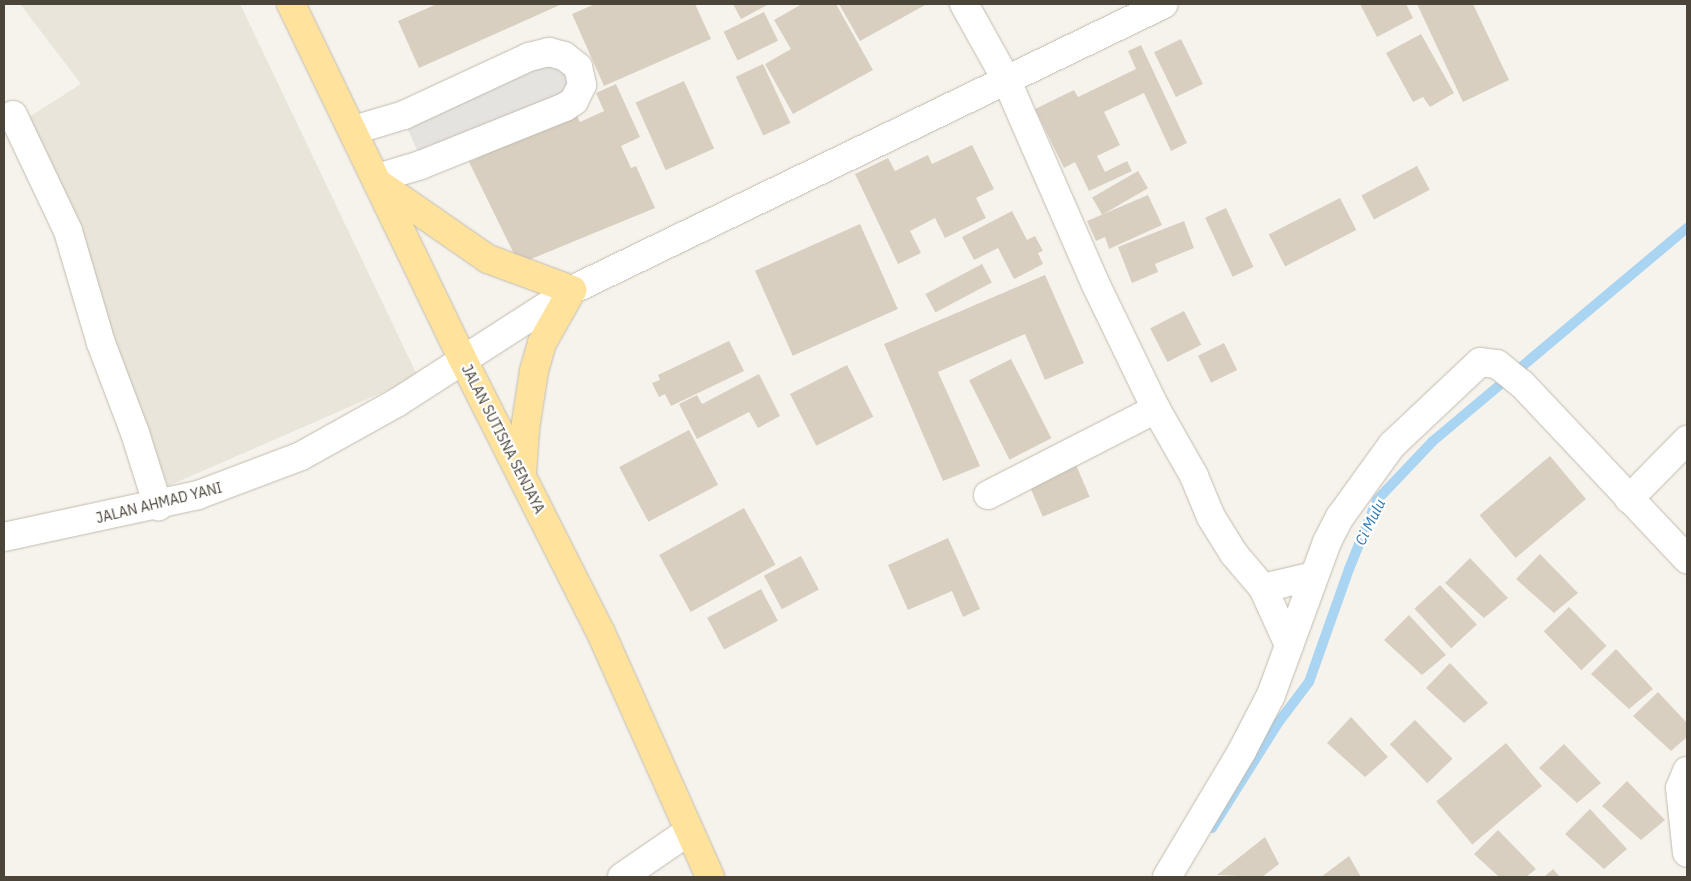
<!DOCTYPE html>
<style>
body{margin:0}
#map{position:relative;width:1691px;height:881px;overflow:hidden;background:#f6f3ec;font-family:"IBM Plex Sans",sans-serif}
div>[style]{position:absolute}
.residential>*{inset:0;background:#eae5da}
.parking>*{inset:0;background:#e5e3e0;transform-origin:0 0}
.stream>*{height:10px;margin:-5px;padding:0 5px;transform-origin:5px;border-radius:5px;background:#a9d4f2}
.building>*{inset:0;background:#d8cfc1;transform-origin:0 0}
.roads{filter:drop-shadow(0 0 1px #c2bbae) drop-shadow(0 0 1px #c2bbae)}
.minor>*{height:28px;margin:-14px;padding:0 14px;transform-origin:14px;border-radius:14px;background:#fff}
.major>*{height:28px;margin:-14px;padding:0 14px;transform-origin:14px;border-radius:14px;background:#ffe39c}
span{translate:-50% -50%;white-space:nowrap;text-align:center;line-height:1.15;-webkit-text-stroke:4.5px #fff;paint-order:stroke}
.street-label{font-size:14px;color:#4b4439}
.water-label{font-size:15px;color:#2e7ab2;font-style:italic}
.frame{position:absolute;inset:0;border:5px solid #4b4439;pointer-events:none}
</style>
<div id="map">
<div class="residential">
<i style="clip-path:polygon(20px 4px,240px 4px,418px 377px,168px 486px,29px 117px,81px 84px)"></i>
</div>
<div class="parking">
<i style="left:571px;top:51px;width:45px;height:181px;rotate:66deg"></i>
</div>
<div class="stream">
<i style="left:1212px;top:828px;width:124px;rotate:-57.8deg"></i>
<i style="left:1278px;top:723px;width:51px;rotate:-52.9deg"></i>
<i style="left:1309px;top:682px;width:120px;rotate:-70.5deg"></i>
<i style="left:1349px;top:569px;width:74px;rotate:-67.9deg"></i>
<i style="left:1377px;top:500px;width:81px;rotate:-46.5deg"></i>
<i style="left:1433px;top:441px;width:331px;rotate:-40deg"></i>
</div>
<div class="building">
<i style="clip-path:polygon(437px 4px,562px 4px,419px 68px,398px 21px)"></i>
<i style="clip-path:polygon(595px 4px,695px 4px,711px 39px,604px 86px,572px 14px)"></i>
<i style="clip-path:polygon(733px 4px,769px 4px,741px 19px)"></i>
<i style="clip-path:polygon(802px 4px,836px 4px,873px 70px,793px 114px,765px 64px,791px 49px,774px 20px)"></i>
<i style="clip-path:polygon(839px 4px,927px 4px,860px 41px)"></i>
<i style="clip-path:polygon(1360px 4px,1406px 4px,1413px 18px,1377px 37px)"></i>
<i style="clip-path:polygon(1417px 4px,1473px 4px,1509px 80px,1463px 102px)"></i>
<i style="left:764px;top:12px;width:32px;height:45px;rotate:64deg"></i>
<i style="clip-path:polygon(1421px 34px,1454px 93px,1430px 107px,1423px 97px,1413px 102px,1386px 53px)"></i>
<i style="left:1181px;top:39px;width:50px;height:30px;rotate:64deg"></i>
<i style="clip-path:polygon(1141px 45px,1187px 143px,1171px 151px,1144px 93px,1104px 112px,1120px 145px,1097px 156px,1105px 172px,1127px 161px,1132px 171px,1089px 191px,1075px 162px,1064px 168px,1035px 109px,1074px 90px,1078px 97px,1136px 69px,1128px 51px)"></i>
<i style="left:763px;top:64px;width:65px;height:30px;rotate:65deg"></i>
<i style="left:684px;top:81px;width:74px;height:53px;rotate:66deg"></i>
<i style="clip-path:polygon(616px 84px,640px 137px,621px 146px,631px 168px,636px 166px,655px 208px,519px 264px,469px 162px,575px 112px,580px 122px,604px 111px,596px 93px)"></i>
<i style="clip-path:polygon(972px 145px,994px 189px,976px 198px,986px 218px,945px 238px,935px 218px,910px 231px,921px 253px,898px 264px,855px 174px,888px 158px,895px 171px,928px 155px,932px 164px)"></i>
<i style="left:1417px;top:166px;width:27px;height:63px;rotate:62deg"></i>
<i style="left:1138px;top:171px;width:20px;height:53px;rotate:60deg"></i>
<i style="clip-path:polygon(1148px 195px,1162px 225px,1109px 249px,1105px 237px,1096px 241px,1087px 221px)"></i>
<i style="left:1340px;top:198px;width:36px;height:80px;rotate:63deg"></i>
<i style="left:1226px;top:208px;width:65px;height:23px;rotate:65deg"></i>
<i style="clip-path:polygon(1012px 211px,1027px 240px,1035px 236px,1043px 251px,1038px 253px,1043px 264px,1014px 279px,998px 248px,974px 260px,962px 237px)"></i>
<i style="clip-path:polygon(1184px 221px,1194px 248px,1155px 264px,1158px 272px,1132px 283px,1118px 247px)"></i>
<i style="left:860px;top:224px;width:93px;height:115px;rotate:66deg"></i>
<i style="left:982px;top:264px;width:21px;height:64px;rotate:62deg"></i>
<i style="clip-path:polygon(1045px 275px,1084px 363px,1045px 380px,1025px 334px,938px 372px,980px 466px,943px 481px,884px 344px)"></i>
<i style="left:1184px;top:311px;width:38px;height:38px;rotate:63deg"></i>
<i style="clip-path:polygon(729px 341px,744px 371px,671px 406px,665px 394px,659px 397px,652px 383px,660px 380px,658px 375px)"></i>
<i style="left:1224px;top:343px;width:30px;height:29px;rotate:64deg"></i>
<i style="left:1011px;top:359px;width:89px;height:47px;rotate:63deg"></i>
<i style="left:847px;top:365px;width:58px;height:64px;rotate:63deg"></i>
<i style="clip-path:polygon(759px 374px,780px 416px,758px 428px,749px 412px,697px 439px,679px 404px,697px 395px,702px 404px)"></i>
<i style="left:689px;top:430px;width:62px;height:79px;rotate:62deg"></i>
<i style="left:1550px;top:456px;width:56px;height:92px;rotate:50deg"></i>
<i style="left:1074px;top:460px;width:40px;height:51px;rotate:67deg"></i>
<i style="left:744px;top:508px;width:65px;height:97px;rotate:61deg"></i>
<i style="clip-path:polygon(948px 538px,980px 609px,963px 617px,952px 591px,908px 610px,888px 565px)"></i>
<i style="clip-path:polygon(1540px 554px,1578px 593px,1554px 613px,1516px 579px)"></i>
<i style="left:801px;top:556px;width:38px;height:42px;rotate:62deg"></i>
<i style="clip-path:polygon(1470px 558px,1508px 598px,1484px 618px,1445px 583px)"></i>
<i style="left:1440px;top:585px;width:54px;height:35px;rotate:47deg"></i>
<i style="left:761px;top:589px;width:36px;height:61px;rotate:62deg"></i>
<i style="left:1569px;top:607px;width:54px;height:35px;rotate:46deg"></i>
<i style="clip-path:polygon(1409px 615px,1446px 655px,1422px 675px,1384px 640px)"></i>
<i style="clip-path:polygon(1616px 649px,1653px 689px,1629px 709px,1591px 674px)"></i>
<i style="clip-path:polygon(1450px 663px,1488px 703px,1464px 723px,1426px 688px)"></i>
<i style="clip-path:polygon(1658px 692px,1687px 723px,1687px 737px,1671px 751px,1633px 716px)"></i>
<i style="clip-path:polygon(1351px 717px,1388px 757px,1365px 777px,1327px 743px)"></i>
<i style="left:1415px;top:720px;width:54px;height:35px;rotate:46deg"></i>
<i style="left:1506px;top:743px;width:56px;height:91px;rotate:50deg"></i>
<i style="clip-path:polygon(1564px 744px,1601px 783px,1577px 803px,1539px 768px)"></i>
<i style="clip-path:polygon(1627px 781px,1665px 820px,1641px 840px,1602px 806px)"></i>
<i style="clip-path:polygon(1590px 809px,1627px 849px,1604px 869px,1565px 834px)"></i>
<i style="clip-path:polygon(1498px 830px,1536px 869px,1526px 877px,1499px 877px,1474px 854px)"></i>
<i style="clip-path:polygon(1265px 837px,1279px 864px,1262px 877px,1217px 875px)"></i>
<i style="clip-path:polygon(1349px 856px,1361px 877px,1321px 877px)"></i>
<i style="clip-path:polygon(1553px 869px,1560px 877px,1544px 877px)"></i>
</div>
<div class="roads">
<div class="minor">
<i style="left:964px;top:4px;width:86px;rotate:60.8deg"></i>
<i style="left:1006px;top:79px;width:225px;rotate:66.4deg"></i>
<i style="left:1096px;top:285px;width:138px;rotate:64.2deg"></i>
<i style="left:1156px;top:409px;width:77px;rotate:60.4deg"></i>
<i style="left:1194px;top:476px;width:44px;rotate:67.5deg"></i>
<i style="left:1211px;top:517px;width:44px;rotate:58.1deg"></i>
<i style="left:1234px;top:554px;width:45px;rotate:49.5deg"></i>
<i style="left:1263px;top:588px;width:63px;rotate:65.5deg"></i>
<i style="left:13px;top:115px;width:128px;rotate:64.6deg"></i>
<i style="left:68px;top:231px;width:117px;rotate:73.6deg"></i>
<i style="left:101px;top:343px;width:96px;rotate:69.3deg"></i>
<i style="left:135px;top:433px;width:77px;rotate:72.5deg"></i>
<i style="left:354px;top:130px;width:52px;rotate:-16.7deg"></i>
<i style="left:404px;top:115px;width:138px;rotate:-24.9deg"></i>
<i style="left:529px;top:57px;width:21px;rotate:-14deg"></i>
<i style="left:549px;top:52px;width:16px;rotate:15deg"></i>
<i style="left:564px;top:56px;width:18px;rotate:38deg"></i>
<i style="left:578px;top:67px;width:18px;rotate:77deg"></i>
<i style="left:582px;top:85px;width:18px;rotate:117deg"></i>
<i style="left:574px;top:101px;width:11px;rotate:146deg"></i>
<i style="left:565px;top:107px;width:155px;rotate:158.1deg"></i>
<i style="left:421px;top:165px;width:46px;rotate:163.5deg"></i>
<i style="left:988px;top:495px;width:189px;rotate:-27.1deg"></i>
<i style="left:1629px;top:499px;width:83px;rotate:-45.5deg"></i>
<i style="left:4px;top:537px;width:198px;rotate:-12.2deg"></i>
<i style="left:198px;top:495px;width:110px;rotate:-20.7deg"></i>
<i style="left:301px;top:456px;width:111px;rotate:-29.1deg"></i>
<i style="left:398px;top:402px;width:207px;rotate:-32.8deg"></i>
<i style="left:572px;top:290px;width:657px;rotate:-25.79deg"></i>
<i style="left:1263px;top:588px;width:52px;rotate:-13.2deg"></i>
<i style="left:1687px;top:771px;width:18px;rotate:112deg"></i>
<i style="left:1680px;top:788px;width:65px;rotate:83.9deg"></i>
<i style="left:622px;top:877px;width:81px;rotate:-34.5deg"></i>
<i style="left:1167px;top:877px;width:147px;rotate:-59.2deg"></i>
<i style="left:1242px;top:751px;width:63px;rotate:-62.6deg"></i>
<i style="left:1271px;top:695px;width:163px;rotate:-69.9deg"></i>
<i style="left:1327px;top:542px;width:28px;rotate:-63deg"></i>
<i style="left:1340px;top:517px;width:89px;rotate:-54.2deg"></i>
<i style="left:1392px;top:445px;width:121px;rotate:-43.3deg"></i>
<i style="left:1480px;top:362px;width:17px;rotate:7deg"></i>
<i style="left:1497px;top:364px;width:32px;rotate:39deg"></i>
<i style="left:1522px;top:384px;width:241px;rotate:46.7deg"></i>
</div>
<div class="major">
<i style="left:291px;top:4px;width:393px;rotate:64.2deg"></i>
<i style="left:462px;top:358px;width:308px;rotate:63.2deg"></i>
<i style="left:601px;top:633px;width:267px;rotate:65.9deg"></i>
<i style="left:381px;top:185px;width:130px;rotate:34.7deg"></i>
<i style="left:488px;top:259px;width:90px;rotate:20.3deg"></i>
<i style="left:572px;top:290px;width:61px;rotate:119.5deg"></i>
<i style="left:542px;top:343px;width:29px;rotate:106deg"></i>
<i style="left:534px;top:371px;width:59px;rotate:98.8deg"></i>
<i style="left:525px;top:429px;width:45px;rotate:93.8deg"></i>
</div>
</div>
<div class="street-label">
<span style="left:503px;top:439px;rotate:63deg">JALAN SUTISNA SENJAYA</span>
<span style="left:159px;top:503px;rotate:-14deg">JALAN AHMAD YANI</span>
</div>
<div class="water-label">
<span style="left:1370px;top:522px;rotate:-64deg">Ci Mulu</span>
</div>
<div class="frame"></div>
</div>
